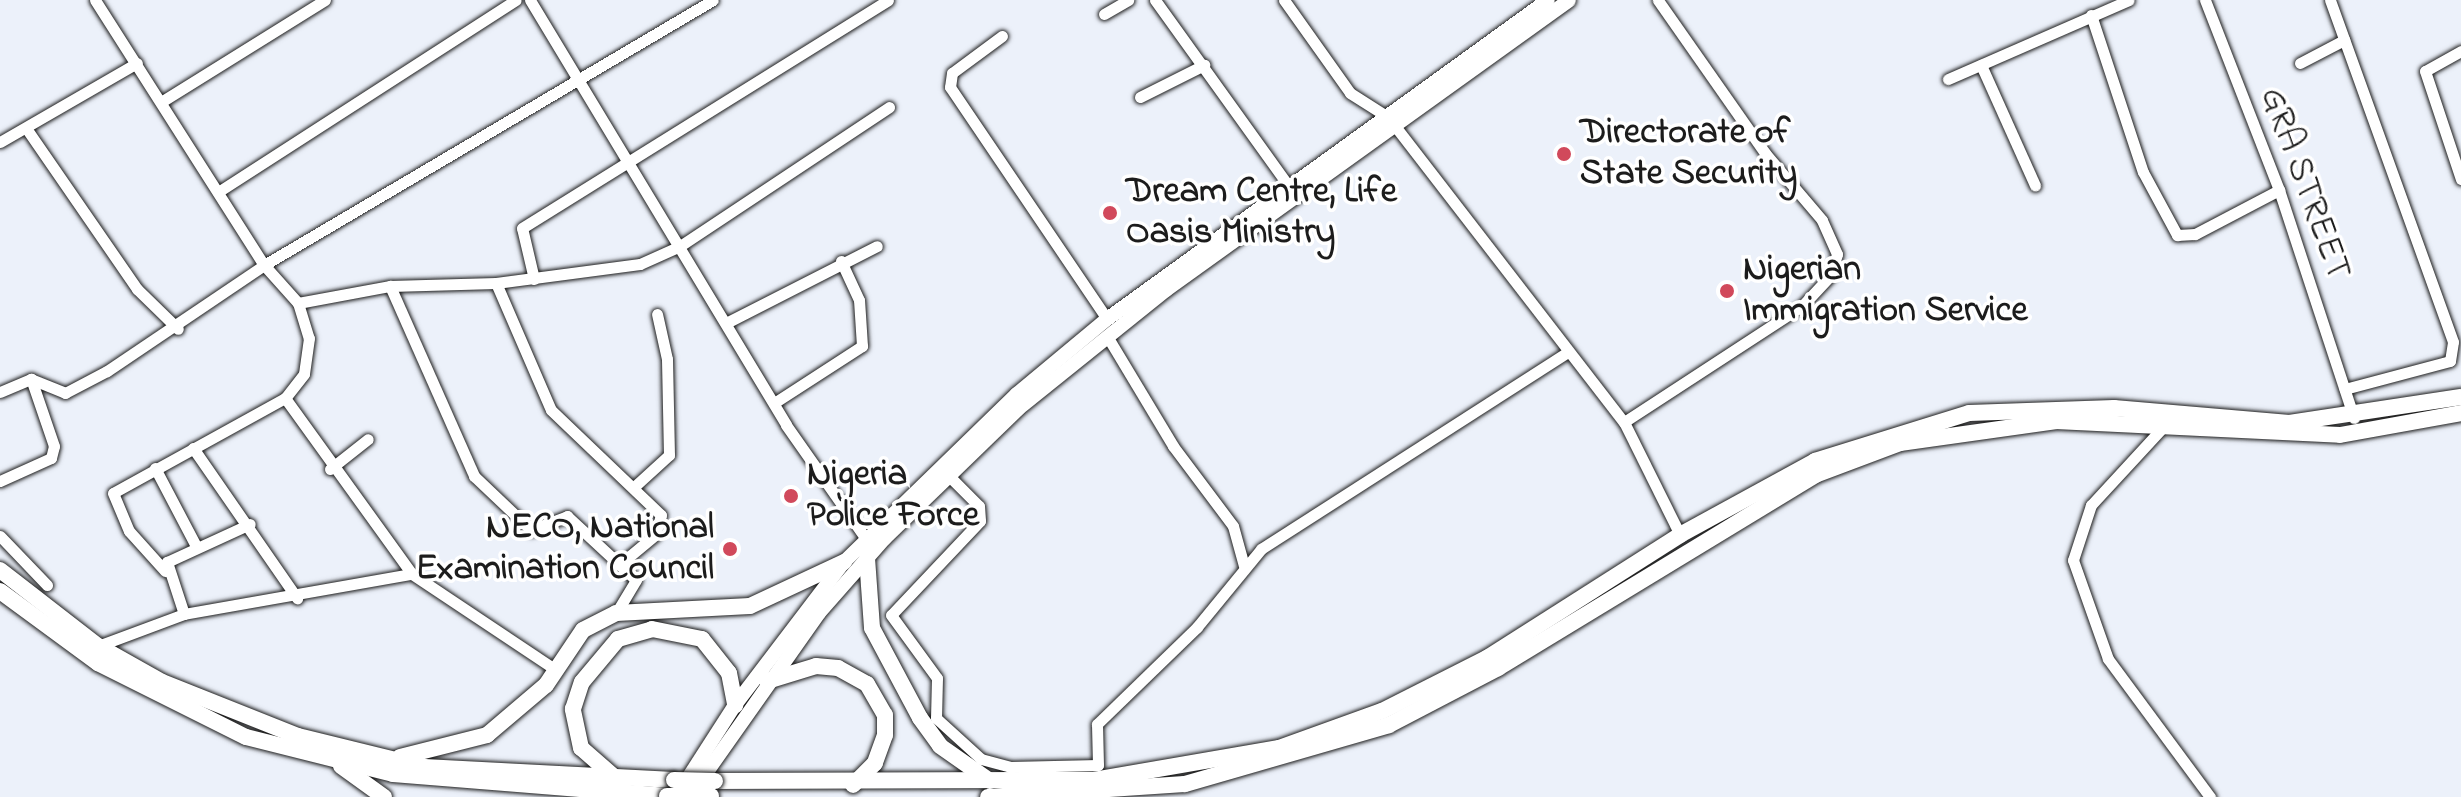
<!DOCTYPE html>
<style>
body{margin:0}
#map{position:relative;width:2461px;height:797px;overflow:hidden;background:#ecf1fa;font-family:"Indie Flower",sans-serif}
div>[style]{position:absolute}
.roads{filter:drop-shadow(0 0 2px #1c1c1c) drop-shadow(0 0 2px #1c1c1c)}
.minor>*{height:11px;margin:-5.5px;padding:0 5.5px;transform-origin:5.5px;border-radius:5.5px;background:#fff}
.major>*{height:14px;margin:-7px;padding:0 7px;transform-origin:7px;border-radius:7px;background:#fff}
.highway>*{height:16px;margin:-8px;padding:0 8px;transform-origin:8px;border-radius:8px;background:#fff}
.bridges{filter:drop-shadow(0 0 2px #1c1c1c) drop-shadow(0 0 2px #1c1c1c)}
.highway-bridge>*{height:16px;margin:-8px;padding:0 8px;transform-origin:8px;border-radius:8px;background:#fff}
.dots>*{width:22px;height:22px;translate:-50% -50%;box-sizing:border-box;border:4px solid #fff;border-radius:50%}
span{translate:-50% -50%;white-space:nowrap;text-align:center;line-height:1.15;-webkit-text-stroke:7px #fff;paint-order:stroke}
.poi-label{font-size:36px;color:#1c1c1c;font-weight:700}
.left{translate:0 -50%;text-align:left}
.right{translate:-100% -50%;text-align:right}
.street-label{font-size:36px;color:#1c1c1c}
</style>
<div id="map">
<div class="roads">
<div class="minor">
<i style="left:95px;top:0;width:314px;rotate:57.5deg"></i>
<i style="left:264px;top:265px;width:51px;rotate:48.2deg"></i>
<i style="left:298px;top:303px;width:37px;rotate:73deg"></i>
<i style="left:309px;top:338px;width:36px;rotate:98deg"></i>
<i style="left:304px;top:374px;width:31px;rotate:128deg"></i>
<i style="left:285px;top:398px;width:196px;rotate:151.1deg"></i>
<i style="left:113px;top:493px;width:41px;rotate:67.2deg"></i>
<i style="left:129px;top:531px;width:54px;rotate:48deg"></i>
<i style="left:530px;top:0;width:496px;rotate:58.9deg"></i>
<i style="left:786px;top:425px;width:139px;rotate:54.9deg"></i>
<i style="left:1155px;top:0;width:231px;rotate:54.3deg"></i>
<i style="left:1284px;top:0;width:114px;rotate:54.6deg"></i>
<i style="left:1350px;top:93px;width:45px;rotate:32.3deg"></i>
<i style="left:1388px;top:117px;width:386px;rotate:52.3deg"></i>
<i style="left:1624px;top:422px;width:126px;rotate:63.6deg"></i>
<i style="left:2205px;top:0;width:204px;rotate:68.7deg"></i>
<i style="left:2279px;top:190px;width:240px;rotate:71.8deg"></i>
<i style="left:2330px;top:0;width:363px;rotate:70.2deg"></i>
<i style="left:2453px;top:342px;width:19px;rotate:99deg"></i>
<i style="left:2450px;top:361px;width:109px;rotate:165.1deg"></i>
<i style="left:1104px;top:14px;width:28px;rotate:-30deg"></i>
<i style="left:2091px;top:15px;width:165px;rotate:71.7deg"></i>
<i style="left:2143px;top:172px;width:72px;rotate:61.6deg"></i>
<i style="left:2177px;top:235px;width:18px;rotate:-3deg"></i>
<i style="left:2195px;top:234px;width:95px;rotate:-27.6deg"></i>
<i style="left:1002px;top:36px;width:62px;rotate:143.5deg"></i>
<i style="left:952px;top:73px;width:14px;rotate:98deg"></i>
<i style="left:950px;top:87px;width:280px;rotate:55.9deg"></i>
<i style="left:2461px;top:51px;width:41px;rotate:150.9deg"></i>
<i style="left:2425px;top:71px;width:114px;rotate:71.6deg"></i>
<i style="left:2300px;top:63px;width:50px;rotate:-27.6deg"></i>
<i style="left:1981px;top:65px;width:132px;rotate:65.8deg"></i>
<i style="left:1948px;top:79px;width:197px;rotate:-23.6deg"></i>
<i style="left:1140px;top:97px;width:72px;rotate:-26.6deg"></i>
<i style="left:161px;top:102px;width:193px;rotate:-31.9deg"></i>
<i style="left:26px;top:128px;width:196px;rotate:55.4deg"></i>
<i style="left:137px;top:289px;width:57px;rotate:44.3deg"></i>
<i style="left:0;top:142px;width:158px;rotate:-30deg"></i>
<i style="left:218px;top:192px;width:354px;rotate:-32.8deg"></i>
<i style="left:534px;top:279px;width:52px;rotate:-103.2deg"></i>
<i style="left:522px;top:228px;width:431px;rotate:-31.9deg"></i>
<i style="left:496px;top:283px;width:138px;rotate:66.6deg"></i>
<i style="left:551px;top:410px;width:152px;rotate:43.7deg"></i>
<i style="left:661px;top:515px;width:21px;rotate:107deg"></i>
<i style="left:655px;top:535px;width:47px;rotate:140.2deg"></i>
<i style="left:390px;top:286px;width:208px;rotate:66.1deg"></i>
<i style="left:474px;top:476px;width:79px;rotate:43.5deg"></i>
<i style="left:531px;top:530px;width:39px;rotate:-21deg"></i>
<i style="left:567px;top:516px;width:94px;rotate:42.8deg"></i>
<i style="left:636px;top:580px;width:39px;rotate:121deg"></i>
<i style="left:298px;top:303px;width:94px;rotate:-10.5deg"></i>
<i style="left:390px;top:286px;width:106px;rotate:-1.6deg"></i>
<i style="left:496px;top:283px;width:145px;rotate:-7.5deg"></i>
<i style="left:640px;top:264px;width:44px;rotate:-24.2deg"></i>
<i style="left:680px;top:246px;width:251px;rotate:-33.6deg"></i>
<i style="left:728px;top:322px;width:167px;rotate:-27deg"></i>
<i style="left:1107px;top:336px;width:128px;rotate:59deg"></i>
<i style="left:1173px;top:446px;width:100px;rotate:53.1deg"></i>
<i style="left:1233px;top:526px;width:41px;rotate:74.6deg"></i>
<i style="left:0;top:392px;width:34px;rotate:-23deg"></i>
<i style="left:31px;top:379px;width:37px;rotate:22deg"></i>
<i style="left:65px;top:393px;width:47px;rotate:-27.6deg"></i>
<i style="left:107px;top:371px;width:189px;rotate:-34deg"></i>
<i style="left:264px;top:265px;width:521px;rotate:-30.55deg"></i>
<i style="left:285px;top:398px;width:217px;rotate:54.2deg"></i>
<i style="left:412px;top:574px;width:173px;rotate:33.7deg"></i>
<i style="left:774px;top:403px;width:105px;rotate:-32.9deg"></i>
<i style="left:862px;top:346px;width:46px;rotate:-93.7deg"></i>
<i style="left:859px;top:300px;width:43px;rotate:-114.8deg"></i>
<i style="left:1624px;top:422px;width:212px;rotate:-33.1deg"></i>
<i style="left:1802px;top:306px;width:41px;rotate:-47deg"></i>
<i style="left:1830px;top:276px;width:23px;rotate:-72deg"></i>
<i style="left:1837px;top:254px;width:37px;rotate:-114deg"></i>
<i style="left:1822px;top:220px;width:88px;rotate:-130.4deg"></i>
<i style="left:1765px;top:153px;width:187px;rotate:-125deg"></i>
<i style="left:2164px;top:426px;width:108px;rotate:132.7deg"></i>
<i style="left:2091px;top:505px;width:58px;rotate:108.1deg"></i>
<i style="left:2073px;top:560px;width:105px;rotate:70.5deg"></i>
<i style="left:2108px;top:659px;width:172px;rotate:53.5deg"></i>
<i style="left:193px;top:448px;width:183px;rotate:55.3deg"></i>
<i style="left:155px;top:468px;width:88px;rotate:62.3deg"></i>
<i style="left:330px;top:469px;width:48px;rotate:-38.3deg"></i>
<i style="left:947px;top:474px;width:45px;rotate:45deg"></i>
<i style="left:979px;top:506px;width:15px;rotate:86deg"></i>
<i style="left:980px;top:521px;width:129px;rotate:133.4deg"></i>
<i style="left:891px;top:615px;width:78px;rotate:53.9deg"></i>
<i style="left:937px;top:678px;width:40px;rotate:91.4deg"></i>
<i style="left:936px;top:718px;width:61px;rotate:42.3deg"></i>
<i style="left:981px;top:759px;width:30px;rotate:15deg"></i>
<i style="left:1010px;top:767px;width:88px;rotate:-1.3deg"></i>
<i style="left:1098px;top:765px;width:41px;rotate:-91.4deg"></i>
<i style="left:1097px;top:724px;width:139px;rotate:-44.1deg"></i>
<i style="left:1197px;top:627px;width:101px;rotate:-50.6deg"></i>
<i style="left:1261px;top:549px;width:363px;rotate:-32.7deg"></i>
<i style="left:0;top:481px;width:56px;rotate:-24.3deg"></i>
<i style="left:51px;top:458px;width:12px;rotate:-76deg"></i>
<i style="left:54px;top:446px;width:71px;rotate:-108.9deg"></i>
<i style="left:635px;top:486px;width:46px;rotate:-42.4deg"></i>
<i style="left:669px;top:455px;width:96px;rotate:-91.2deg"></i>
<i style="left:667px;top:359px;width:46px;rotate:-102.5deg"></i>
<i style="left:0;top:536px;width:68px;rotate:46.2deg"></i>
<i style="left:184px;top:614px;width:55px;rotate:-108.1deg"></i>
<i style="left:167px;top:562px;width:91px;rotate:-24.6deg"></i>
<i style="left:98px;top:646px;width:92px;rotate:-20.4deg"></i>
<i style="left:184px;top:614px;width:231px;rotate:-10deg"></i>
</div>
<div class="major">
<i style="left:683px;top:786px;width:96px;rotate:-57.3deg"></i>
<i style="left:735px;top:705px;width:180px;rotate:-52.7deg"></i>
<i style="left:844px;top:562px;width:241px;rotate:-44.2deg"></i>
<i style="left:1017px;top:394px;width:117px;rotate:-39.8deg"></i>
<i style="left:1107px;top:319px;width:544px;rotate:-35.88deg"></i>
<i style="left:697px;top:786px;width:212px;rotate:-54.8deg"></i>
<i style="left:819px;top:613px;width:100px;rotate:-48.7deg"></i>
<i style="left:885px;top:538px;width:185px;rotate:-44.1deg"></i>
<i style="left:1018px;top:409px;width:190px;rotate:-38.8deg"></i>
<i style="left:1166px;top:290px;width:496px;rotate:-35.7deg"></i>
</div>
<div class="highway">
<i style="left:867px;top:558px;width:70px;rotate:85.9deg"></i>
<i style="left:872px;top:628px;width:102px;rotate:61.9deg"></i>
<i style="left:920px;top:718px;width:34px;rotate:54deg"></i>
<i style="left:940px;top:746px;width:61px;rotate:35deg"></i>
<i style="left:0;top:570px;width:124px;rotate:37.8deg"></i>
<i style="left:98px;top:646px;width:73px;rotate:29.4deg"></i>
<i style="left:162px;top:682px;width:146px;rotate:21.7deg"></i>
<i style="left:298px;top:736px;width:130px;rotate:13.8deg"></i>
<i style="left:424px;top:767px;width:250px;rotate:3deg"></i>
<i style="left:0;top:591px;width:122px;rotate:36.3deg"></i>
<i style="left:98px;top:663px;width:165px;rotate:26.6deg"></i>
<i style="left:246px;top:737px;width:152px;rotate:14.1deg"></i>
<i style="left:393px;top:774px;width:275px;rotate:4.6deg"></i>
<i style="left:767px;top:681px;width:51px;rotate:-17deg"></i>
<i style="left:816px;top:666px;width:22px;rotate:5deg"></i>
<i style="left:838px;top:668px;width:33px;rotate:29deg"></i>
<i style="left:867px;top:684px;width:36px;rotate:60deg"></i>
<i style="left:885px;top:715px;width:20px;rotate:90deg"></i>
<i style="left:885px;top:735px;width:30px;rotate:110deg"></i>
<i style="left:875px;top:763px;width:31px;rotate:135deg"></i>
<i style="left:400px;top:757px;width:90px;rotate:-14.2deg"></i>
<i style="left:487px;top:735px;width:77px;rotate:-40.3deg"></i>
<i style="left:546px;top:685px;width:66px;rotate:-56.1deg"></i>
<i style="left:583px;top:630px;width:37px;rotate:-27deg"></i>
<i style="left:616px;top:613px;width:134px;rotate:-3deg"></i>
<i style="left:750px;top:606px;width:104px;rotate:-25.1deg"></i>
<i style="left:341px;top:766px;width:53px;rotate:35.8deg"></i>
<i style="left:612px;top:775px;width:41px;rotate:-138.9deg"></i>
<i style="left:581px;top:748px;width:40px;rotate:-102deg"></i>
<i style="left:573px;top:709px;width:28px;rotate:-72deg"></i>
<i style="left:582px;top:682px;width:56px;rotate:-50.1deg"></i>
<i style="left:618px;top:639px;width:35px;rotate:-16deg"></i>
<i style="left:652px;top:629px;width:51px;rotate:11.3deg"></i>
<i style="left:702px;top:639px;width:43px;rotate:51.5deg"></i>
<i style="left:729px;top:673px;width:33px;rotate:79deg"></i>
<i style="left:715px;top:781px;width:379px;rotate:-0.2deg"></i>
<i style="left:1094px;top:780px;width:188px;rotate:-9.8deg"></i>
<i style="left:1279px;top:748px;width:109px;rotate:-19.8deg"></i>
<i style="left:1382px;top:711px;width:118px;rotate:-26.8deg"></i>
<i style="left:1487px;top:658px;width:229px;rotate:-32.5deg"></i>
<i style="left:1680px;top:535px;width:154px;rotate:-28.7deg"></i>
<i style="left:1815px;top:461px;width:161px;rotate:-17.3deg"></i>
<i style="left:1969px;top:413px;width:145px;rotate:-2deg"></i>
<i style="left:2114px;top:408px;width:176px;rotate:4.9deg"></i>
<i style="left:2289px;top:423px;width:174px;rotate:-8.6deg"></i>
<i style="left:988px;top:797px;width:197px;rotate:-3.8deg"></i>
<i style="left:1185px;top:784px;width:212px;rotate:-16.1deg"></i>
<i style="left:1389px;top:725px;width:123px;rotate:-27.6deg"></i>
<i style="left:1498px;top:668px;width:371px;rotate:-31.3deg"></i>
<i style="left:1815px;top:475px;width:91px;rotate:-20.6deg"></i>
<i style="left:1900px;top:443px;width:158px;rotate:-8deg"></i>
<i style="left:2056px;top:421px;width:284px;rotate:2.8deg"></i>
<i style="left:2340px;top:435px;width:123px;rotate:-10.3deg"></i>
</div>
</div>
<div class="bridges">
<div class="highway-bridge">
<i style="left:674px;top:780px;width:41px;rotate:1.4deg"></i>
<i style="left:667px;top:796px;width:44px"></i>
</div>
</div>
<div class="dots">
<i style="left:1564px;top:154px;background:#d1495b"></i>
<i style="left:1110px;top:213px;background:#d1495b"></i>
<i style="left:1727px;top:291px;background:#d1495b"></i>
<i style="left:791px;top:496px;background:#d1495b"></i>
<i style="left:730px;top:549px;background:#d1495b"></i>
</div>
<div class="poi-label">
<span class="left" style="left:1580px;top:154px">Directorate of<br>State Security</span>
<span class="left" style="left:1126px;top:213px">Dream Centre, Life<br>Oasis Ministry</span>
<span class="left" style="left:1743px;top:291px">Nigerian<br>Immigration Service</span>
<span class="left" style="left:807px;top:496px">Nigeria<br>Police Force</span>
<span class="right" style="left:714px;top:549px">NECO, National<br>Examination Council</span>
</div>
<div class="street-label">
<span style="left:2304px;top:184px;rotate:70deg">GRA STREET</span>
</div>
</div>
